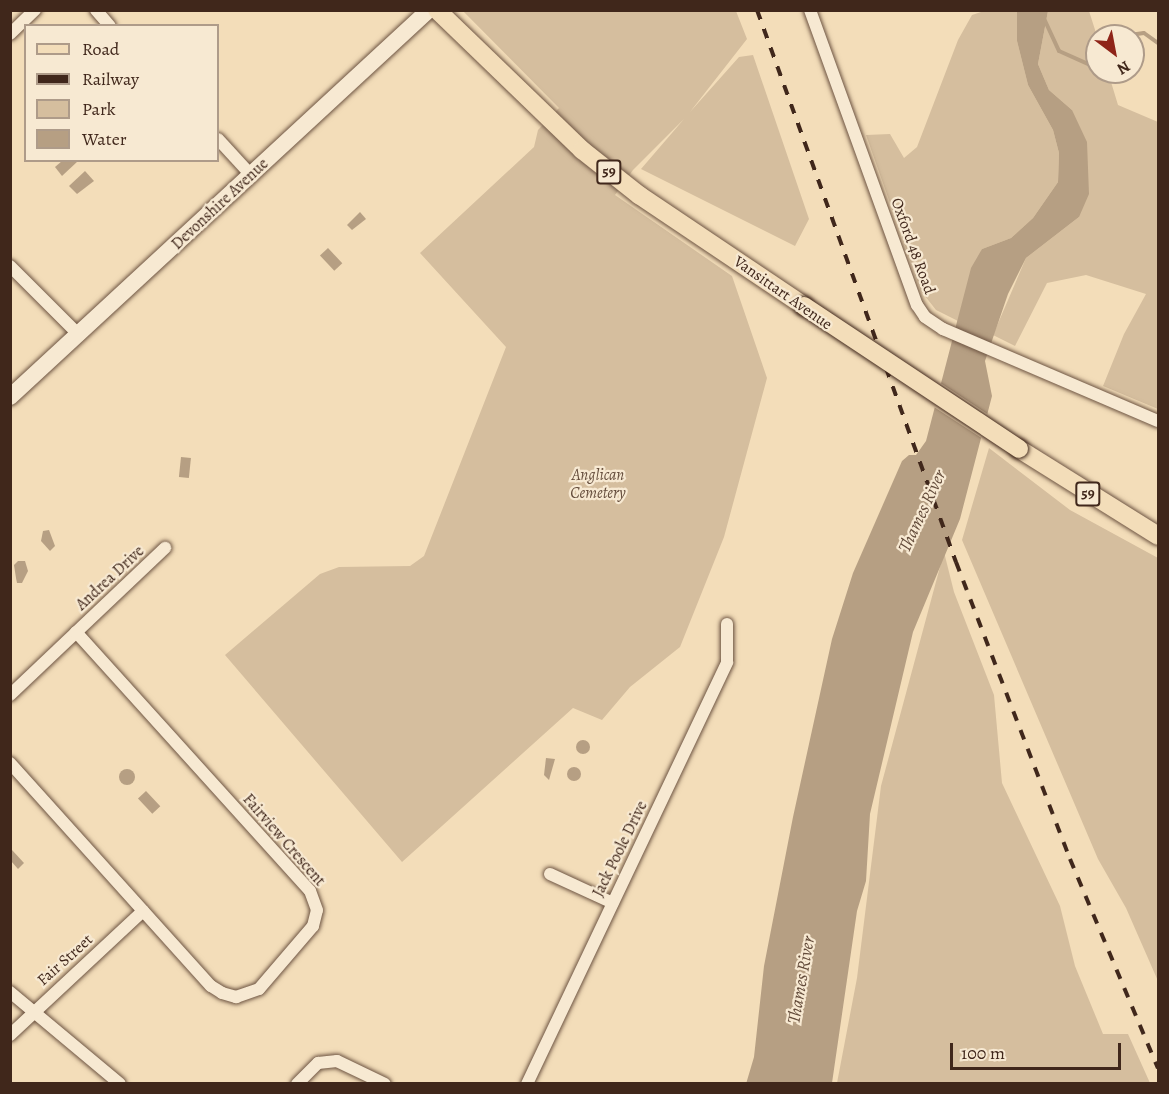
<!DOCTYPE html>
<style>
body{margin:0}
#map{position:relative;width:1169px;height:1094px;overflow:hidden;background:#f3ddb9;font-family:Alegreya,serif}
div>[style]{position:absolute}
.green>*{inset:0;background:#d5be9e}
.water>*{inset:0;background:#b69f83;transform-origin:0 0}
.round{border-radius:50%}
.pier>*{inset:0;background:#f3ddb9}
.stream>*{height:4px;margin:-2px;padding:0 2px;transform-origin:2px;border-radius:2px;background:#b69f83}
.roads{filter:drop-shadow(0 0 2px #6d5442) drop-shadow(0 0 2px #6d5442)}
.street>*{height:12px;margin:-6px;padding:0 6px;transform-origin:6px;border-radius:6px;background:#f7e9d2}
.secondary>*{height:16px;margin:-8px;padding:0 8px;transform-origin:8px;border-radius:8px;background:#f7e9d2}
.primary>*{height:18px;margin:-9px;padding:0 9px;transform-origin:9px;border-radius:9px;background:#f3ddb9}
.rail>*{height:4px;margin-top:-2px;transform-origin:0;background:repeating-linear-gradient(90deg,#40271b 0 10px,transparent 0 20px)}
.bridges{filter:drop-shadow(0 0 2px #40271b) drop-shadow(0 0 2px #40271b)}
.primary-bridge>*{height:18px;margin:-9px;padding:0 9px;transform-origin:9px;border-radius:9px;background:#f3ddb9}
span{translate:-50% -50%;white-space:nowrap;text-align:center;line-height:1.15;-webkit-text-stroke:4.5px #f7e9d2;paint-order:stroke}
.shield-label span{padding:2px 4px;background:#f7e9d2;border:2px solid;border-radius:4px;-webkit-text-stroke-width:0}
.shield-label{font-size:15px;color:#40271b;font-weight:700}
.street-label{font-size:16px;color:#40271b}
.park-label{font-size:16px;color:#654d3c;font-style:italic}
.water-label{font-size:18px;color:#634b3a;font-style:italic}
.frame{position:absolute;inset:0;border:12px solid #40271b;pointer-events:none}
.legend{position:absolute;left:24px;top:24px;width:195px;height:138px;box-sizing:border-box;background:#f7e9d2;border:2px solid #ae9b89;margin:0;padding:8px 10px;list-style:none;font-size:18px;color:#40271b}
.legend li{display:flex;align-items:center;gap:12px;height:30px}
.legend b{width:30px;border:2px solid #ae9b89}
.north{position:absolute;left:1085px;top:24px;width:60px;height:60px;box-sizing:border-box;background:#f7e9d2;border:2px solid #ae9b89;border-radius:50%;rotate:148deg;font-size:16px;font-weight:700;line-height:24px;text-align:center;color:#40271b}
.north::after{content:'';display:block;margin:auto;width:21px;height:27px;background:#8f2418;clip-path:polygon(50% 0,100% 100%,50% 72%,0 100%)}
.scale{position:absolute;left:950px;top:1043px;width:171px;height:27px;box-sizing:border-box;border:3px solid #40271b;border-top:0;padding-left:8px;font-size:18px;line-height:21px;white-space:nowrap;color:#40271b;-webkit-text-stroke:4px #f7e9d2;paint-order:stroke}
</style>
<div id="map">
<div class="green">
<i style="clip-path:polygon(463px 11px,736px 11px,747px 39px,690px 112px,739px 57px,753px 55px,809px 219px,795px 246px,641px 169px,684px 119px,633px 170px,615px 195px,732px 276px,767px 378px,724px 537px,680px 647px,630px 687px,602px 720px,573px 708px,402px 862px,225px 655px,320px 574px,339px 567px,410px 566px,424px 556px,506px 347px,420px 253px,534px 147px,538px 130px,559px 108px)"></i>
<i style="clip-path:polygon(984px 11px,1017px 11px,1017px 41px,1028px 85px,1053px 130px,1059px 153px,1058px 182px,1033px 218px,1011px 238px,982px 249px,958px 321px,936px 310px,921px 291px,866px 135px,890px 134px,904px 158px,917px 147px,958px 40px,972px 15px)"></i>
<i style="clip-path:polygon(1048px 11px,1089px 11px,1097px 36px,1097px 72px,1108px 72px,1118px 105px,1158px 122px,1158px 409px,1103px 386px,1124px 334px,1146px 294px,1086px 275px,1047px 283px,1015px 346px,993px 335px,1026px 258px,1079px 217px,1072px 110px,1049px 90px,1038px 64px)"></i>
<i style="clip-path:polygon(989px 448px,1070px 510px,1158px 558px,1158px 981px,1126px 908px,1098px 859px,962px 540px)"></i>
<i style="clip-path:polygon(944px 552px,954px 592px,994px 695px,1002px 783px,1060px 906px,1075px 966px,1103px 1034px,1128px 1034px,1150px 1083px,837px 1083px,857px 978px,881px 786px)"></i>
</div>
<div class="water">
<i style="clip-path:polygon(1017px 11px,1048px 11px,1038px 64px,1049px 90px,1072px 110px,1087px 142px,1089px 194px,1079px 217px,1026px 258px,1008px 294px,985px 361px,992px 396px,960px 519px,913px 632px,870px 814px,866px 881px,857px 911px,832px 1083px,746px 1084px,754px 1057px,764px 966px,793px 817px,832px 639px,853px 573px,902px 461px,909px 455px,916px 455px,926px 441px,971px 268px,982px 249px,1011px 238px,1033px 218px,1058px 182px,1059px 153px,1053px 130px,1028px 85px,1017px 41px)"></i>
<i style="clip-path:polygon(62px 161px,78px 160px,78px 161px,62px 176px,55px 167px)"></i>
<i style="clip-path:polygon(85px 171px,94px 181px,77px 194px,69px 186px)"></i>
<i style="clip-path:polygon(360px 212px,366px 219px,352px 230px,347px 225px)"></i>
<i style="left:328px;top:248px;width:21px;height:11px;rotate:47deg"></i>
<i style="left:181px;top:457px;width:10px;height:20px;rotate:6deg"></i>
<i style="clip-path:polygon(49px 530px,55px 546px,50px 551px,41px 541px,43px 531px)"></i>
<i style="clip-path:polygon(18px 561px,25px 561px,28px 571px,22px 583px,17px 583px,16px 578px,14px 565px)"></i>
<i class="round" style="left:576px;top:740px;width:14px;height:14px"></i>
<i style="clip-path:polygon(546px 758px,555px 759px,549px 780px,544px 775px)"></i>
<i class="round" style="left:567px;top:767px;width:14px;height:14px"></i>
<i class="round" style="left:119px;top:769px;width:16px;height:16px"></i>
<i style="left:146px;top:791px;width:21px;height:11px;rotate:47deg"></i>
<i style="clip-path:polygon(12px 850px,24px 863px,18px 869px,11px 861px)"></i>
</div>
<div class="pier">
<i style="clip-path:polygon(939px 382px,989px 415px,983px 439px,934px 407px)"></i>
</div>
<div class="stream">
<i style="left:1040px;top:10px;width:45px;rotate:65.1deg"></i>
<i style="left:1059px;top:51px;width:34px;rotate:24deg"></i>
<i style="left:1090px;top:65px;width:7px;rotate:-8deg"></i>
<i style="left:1123px;top:36px;width:21px;rotate:-8deg"></i>
<i style="left:1144px;top:33px;width:17px;rotate:36deg"></i>
</div>
<div class="roads">
<div class="street">
<i style="left:96px;top:10px;width:21px;rotate:49deg"></i>
<i style="left:810px;top:10px;width:314px;rotate:70.1deg"></i>
<i style="left:917px;top:305px;width:14px;rotate:56deg"></i>
<i style="left:925px;top:317px;width:22px;rotate:34deg"></i>
<i style="left:943px;top:329px;width:234px;rotate:23.2deg"></i>
<i style="left:10px;top:34px;width:35px;rotate:-44deg"></i>
<i style="left:218px;top:139px;width:49px;rotate:47.5deg"></i>
<i style="left:10px;top:266px;width:98px;rotate:45deg"></i>
<i style="left:10px;top:695px;width:214px;rotate:-43.5deg"></i>
<i style="left:10px;top:763px;width:300px;rotate:48deg"></i>
<i style="left:211px;top:986px;width:13px;rotate:32deg"></i>
<i style="left:222px;top:993px;width:15px;rotate:16deg"></i>
<i style="left:236px;top:997px;width:24px;rotate:-19deg"></i>
<i style="left:259px;top:989px;width:83px;rotate:-49.4deg"></i>
<i style="left:313px;top:926px;width:16px;rotate:-76deg"></i>
<i style="left:317px;top:910px;width:20px;rotate:-110deg"></i>
<i style="left:310px;top:891px;width:349px;rotate:-132.1deg"></i>
<i style="left:550px;top:874px;width:69px;rotate:24.7deg"></i>
<i style="left:10px;top:992px;width:143px;rotate:39.9deg"></i>
<i style="left:10px;top:1035px;width:182px;rotate:-43deg"></i>
<i style="left:297px;top:1084px;width:30px;rotate:-45deg"></i>
<i style="left:318px;top:1063px;width:19px;rotate:-6deg"></i>
<i style="left:337px;top:1061px;width:53px;rotate:25.6deg"></i>
<i style="left:527px;top:1084px;width:467px;rotate:-64.6deg"></i>
<i style="left:727px;top:662px;width:38px;rotate:-90deg"></i>
</div>
<div class="secondary">
<i style="left:10px;top:397px;width:570px;rotate:-42.73deg"></i>
</div>
<div class="primary">
<i style="left:437px;top:10px;width:202px;rotate:44deg"></i>
<i style="left:582px;top:150px;width:73px;rotate:38.3deg"></i>
<i style="left:639px;top:195px;width:199px;rotate:33.9deg"></i>
<i style="left:1019px;top:449px;width:164px;rotate:32deg"></i>
</div>
</div>
<div class="rail">
<i style="left:757px;top:10px;width:587px;rotate:70.18deg"></i>
<i style="left:956px;top:562px;width:318px;rotate:69deg"></i>
<i style="left:1070px;top:859px;width:227px;rotate:67.2deg"></i>
</div>
<div class="bridges">
<div class="primary-bridge">
<i style="left:804px;top:306px;width:258px;rotate:33.6deg"></i>
</div>
</div>
<div class="shield-label">
<span style="left:609px;top:172px">59</span>
<span style="left:1088px;top:494px">59</span>
</div>
<div class="street-label">
<span style="left:220px;top:204px;rotate:-43deg">Devonshire Avenue</span>
<span style="left:913px;top:246px;rotate:70deg">Oxford 48 Road</span>
<span style="left:783px;top:293px;rotate:35deg">Vansittart Avenue</span>
<span style="left:110px;top:578px;rotate:-43deg">Andrea Drive</span>
<span style="left:284px;top:840px;rotate:49deg">Fairview Crescent</span>
<span style="left:620px;top:849px;rotate:-64deg">Jack Poole Drive</span>
<span style="left:65px;top:960px;rotate:-42deg">Fair Street</span>
</div>
<div class="park-label">
<span style="left:598px;top:484px">Anglican<br>Cemetery</span>
</div>
<div class="water-label">
<span style="left:922px;top:511px;rotate:-65deg">Thames River</span>
<span style="left:801px;top:980px;rotate:-80deg">Thames River</span>
</div>
<div class="frame"></div>
<ul class="legend">
<li><b style="height:8px;background:#f3ddb9"></b>Road</li>
<li><b style="height:8px;background:#40271b"></b>Railway</li>
<li><b style="height:16px;background:#d5be9e"></b>Park</li>
<li><b style="height:16px;background:#b69f83"></b>Water</li>
</ul>
<div class="north">N</div>
<div class="scale">100 m</div>
</div>
